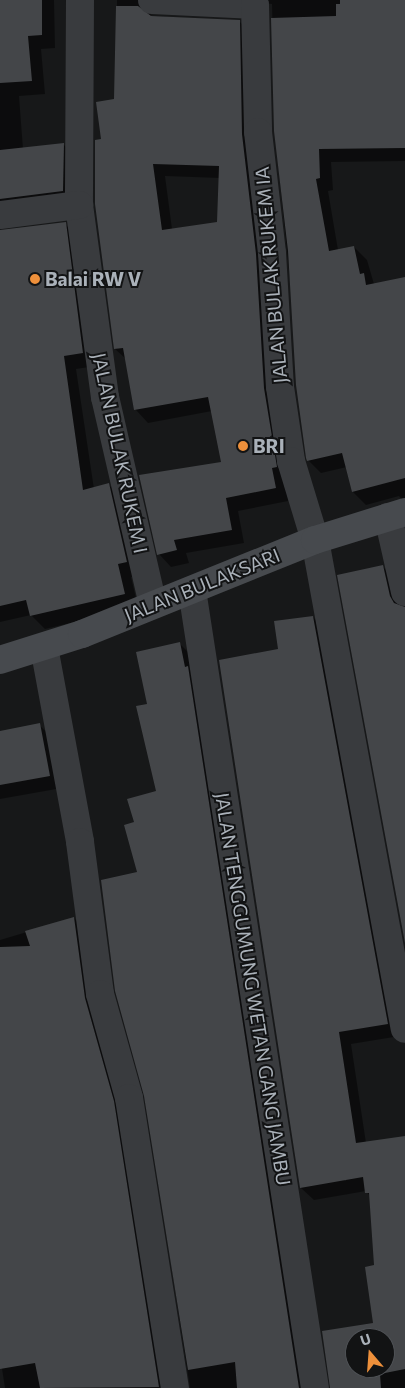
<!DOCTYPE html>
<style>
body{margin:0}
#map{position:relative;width:405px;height:1388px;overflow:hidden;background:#171819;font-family:Commissioner,sans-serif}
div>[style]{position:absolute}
.shadow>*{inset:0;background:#0007}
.building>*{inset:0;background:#444649}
.street>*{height:28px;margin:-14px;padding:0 14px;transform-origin:14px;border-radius:14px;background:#393b3e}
.secondary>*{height:28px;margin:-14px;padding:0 14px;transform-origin:14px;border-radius:14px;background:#474a4e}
.dots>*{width:14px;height:14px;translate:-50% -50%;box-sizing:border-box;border:2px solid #121314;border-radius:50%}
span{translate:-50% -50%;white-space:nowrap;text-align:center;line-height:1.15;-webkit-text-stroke:4px #121314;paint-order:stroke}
.street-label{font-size:19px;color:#aab1b9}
.poi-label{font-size:19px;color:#aab1b9;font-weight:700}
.left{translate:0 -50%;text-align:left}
.north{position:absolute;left:345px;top:1328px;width:50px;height:50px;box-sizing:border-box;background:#121314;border:1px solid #4f5256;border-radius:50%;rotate:342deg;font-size:14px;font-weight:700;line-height:20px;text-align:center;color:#aab1b9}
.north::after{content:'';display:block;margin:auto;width:18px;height:22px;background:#ee903b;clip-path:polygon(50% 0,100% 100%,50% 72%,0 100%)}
</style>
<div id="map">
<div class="shadow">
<i style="clip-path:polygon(0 0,54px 0,55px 48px,41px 49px,45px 94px,19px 96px,23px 149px,63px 144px,76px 158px,76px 204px,0 221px)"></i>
<i style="clip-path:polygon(evenodd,117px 0,156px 0,150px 16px,239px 21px,252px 34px,288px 501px,238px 511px,244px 543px,186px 553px,189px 563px,171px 567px,159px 554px,222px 463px,212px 411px,148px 423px,136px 410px,126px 359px,115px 349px,103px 140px,117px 91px,117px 0,165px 176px,220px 178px,218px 223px,172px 229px,165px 176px)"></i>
<i style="clip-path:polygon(235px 0,405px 0,405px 161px,331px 162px,333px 190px,328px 191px,338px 250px,354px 247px,367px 260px,374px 284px,405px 278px,405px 504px,399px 496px,366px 505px,353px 492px,347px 467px,321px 473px,308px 460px,275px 131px,272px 4px)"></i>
<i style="clip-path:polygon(65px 224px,78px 237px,96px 366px,76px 369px,94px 489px,109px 485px,122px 498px,140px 575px,131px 577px,138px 607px,45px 629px,31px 615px,0 622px,0 232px)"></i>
<i style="clip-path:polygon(383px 567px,395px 579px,405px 613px,405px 936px)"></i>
<i style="clip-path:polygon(evenodd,313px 617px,325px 630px,400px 1036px,351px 1044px,366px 1143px,405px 1137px,405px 1388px,331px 1388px,323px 1332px,374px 1324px,375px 1266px,370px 1196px,366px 1191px,314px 1200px,301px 1188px,279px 650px,313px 617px,355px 1338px,385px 1338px,385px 1368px,355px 1368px,355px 1338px)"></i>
<i style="clip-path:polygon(180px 644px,192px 656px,309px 1388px,190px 1388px,146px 1095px,135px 823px,157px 792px,148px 705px)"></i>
<i style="clip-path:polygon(39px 725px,52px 737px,62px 788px,0 799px,0 732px)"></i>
<i style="clip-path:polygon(74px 918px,86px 931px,126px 1115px,169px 1388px,5px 1388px,0 1356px,0 940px)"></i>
</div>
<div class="building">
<i style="clip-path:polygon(0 0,42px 0,42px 35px,28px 36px,32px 81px,0 83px)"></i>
<i style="clip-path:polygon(340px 0,405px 0,405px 148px,319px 149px,320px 178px,316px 179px,329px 251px,354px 246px,360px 274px,364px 273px,366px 285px,405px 277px,405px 478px,352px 492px,342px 453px,307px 461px,306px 458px,296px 385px,288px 251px,274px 131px,271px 18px,336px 16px,336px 4px,340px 4px)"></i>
<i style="clip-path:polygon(evenodd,116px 6px,138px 6px,151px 16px,240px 20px,242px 134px,256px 254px,264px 388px,277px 467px,272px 468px,276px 488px,226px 498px,232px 530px,174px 540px,177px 550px,157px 555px,139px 475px,221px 462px,208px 397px,134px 410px,123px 348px,114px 349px,95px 204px,95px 140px,101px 139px,96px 102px,114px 99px,116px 6px,153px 164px,219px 166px,217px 222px,162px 230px,153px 164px)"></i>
<i style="clip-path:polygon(64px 143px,63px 191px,0 199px,0 150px)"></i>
<i style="clip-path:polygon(66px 222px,83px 353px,64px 356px,83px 490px,109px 483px,127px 562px,118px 564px,125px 594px,30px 616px,26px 600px,0 606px,0 230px)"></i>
<i style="clip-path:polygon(383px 565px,390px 596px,394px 603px,405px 607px,405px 943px,337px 575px)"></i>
<i style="clip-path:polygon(evenodd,313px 616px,388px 1024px,339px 1032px,356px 1143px,405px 1136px,405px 1369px,380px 1374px,381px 1388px,330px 1388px,322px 1331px,373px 1323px,365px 1267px,374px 1265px,369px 1193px,365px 1193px,363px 1177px,300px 1188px,219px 660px,278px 649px,274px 621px,313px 616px,355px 1338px,385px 1338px,385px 1368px,355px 1368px,355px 1338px)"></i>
<i style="clip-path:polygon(180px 642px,185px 667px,188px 666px,299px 1388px,237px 1388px,235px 1362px,188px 1370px,144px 1096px,115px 991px,101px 880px,137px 872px,124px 825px,134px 822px,127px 799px,156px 791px,136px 706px,147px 704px,136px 652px)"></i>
<i style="clip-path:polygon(40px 723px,50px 776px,0 785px,0 731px)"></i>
<i style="clip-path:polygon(74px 917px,85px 998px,114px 1101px,159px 1387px,40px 1388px,35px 1363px,0 1369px,0 947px,30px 946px,25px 931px)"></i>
</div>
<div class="street">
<i style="left:80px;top:0;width:205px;rotate:90.3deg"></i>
<i style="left:79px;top:205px;width:194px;rotate:82.3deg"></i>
<i style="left:105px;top:397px;width:213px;rotate:77deg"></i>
<i style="left:152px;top:0;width:103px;rotate:2.8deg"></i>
<i style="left:255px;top:5px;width:127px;rotate:88.6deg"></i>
<i style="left:258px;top:132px;width:122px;rotate:83.4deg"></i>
<i style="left:272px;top:253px;width:134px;rotate:86.6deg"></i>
<i style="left:280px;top:387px;width:75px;rotate:81.5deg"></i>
<i style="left:291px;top:461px;width:83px;rotate:73.1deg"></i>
<i style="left:315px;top:540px;width:497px;rotate:79.6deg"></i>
<i style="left:0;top:215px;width:80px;rotate:-7.2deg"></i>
<i style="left:388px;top:517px;width:77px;rotate:77.2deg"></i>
<i style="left:192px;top:590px;width:807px;rotate:81.24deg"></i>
<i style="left:44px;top:647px;width:198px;rotate:79.5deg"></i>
<i style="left:80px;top:842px;width:153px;rotate:82.5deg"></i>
<i style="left:100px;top:994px;width:108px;rotate:74.4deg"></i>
<i style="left:129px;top:1098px;width:294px;rotate:81deg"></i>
</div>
<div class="secondary">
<i style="left:0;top:660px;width:86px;rotate:-17.6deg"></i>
<i style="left:82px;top:634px;width:251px;rotate:-22deg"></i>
<i style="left:315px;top:540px;width:94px;rotate:-17.3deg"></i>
</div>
<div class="dots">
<i style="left:35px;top:279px;background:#ee903b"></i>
<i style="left:243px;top:446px;background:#ee903b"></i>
</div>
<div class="street-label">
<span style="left:271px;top:275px;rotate:-95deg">JALAN BULAK RUKEM IA</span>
<span style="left:120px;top:453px;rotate:78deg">JALAN BULAK RUKEM I</span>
<span style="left:202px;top:585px;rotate:-22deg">JALAN BULAKSARI</span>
<span style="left:253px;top:989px;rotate:81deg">JALAN TENGGUMUNG WETAN GANG JAMBU</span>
</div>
<div class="poi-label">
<span class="left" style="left:45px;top:279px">Balai RW V</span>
<span class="left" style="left:253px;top:446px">BRI</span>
</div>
<div class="north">U</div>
</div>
